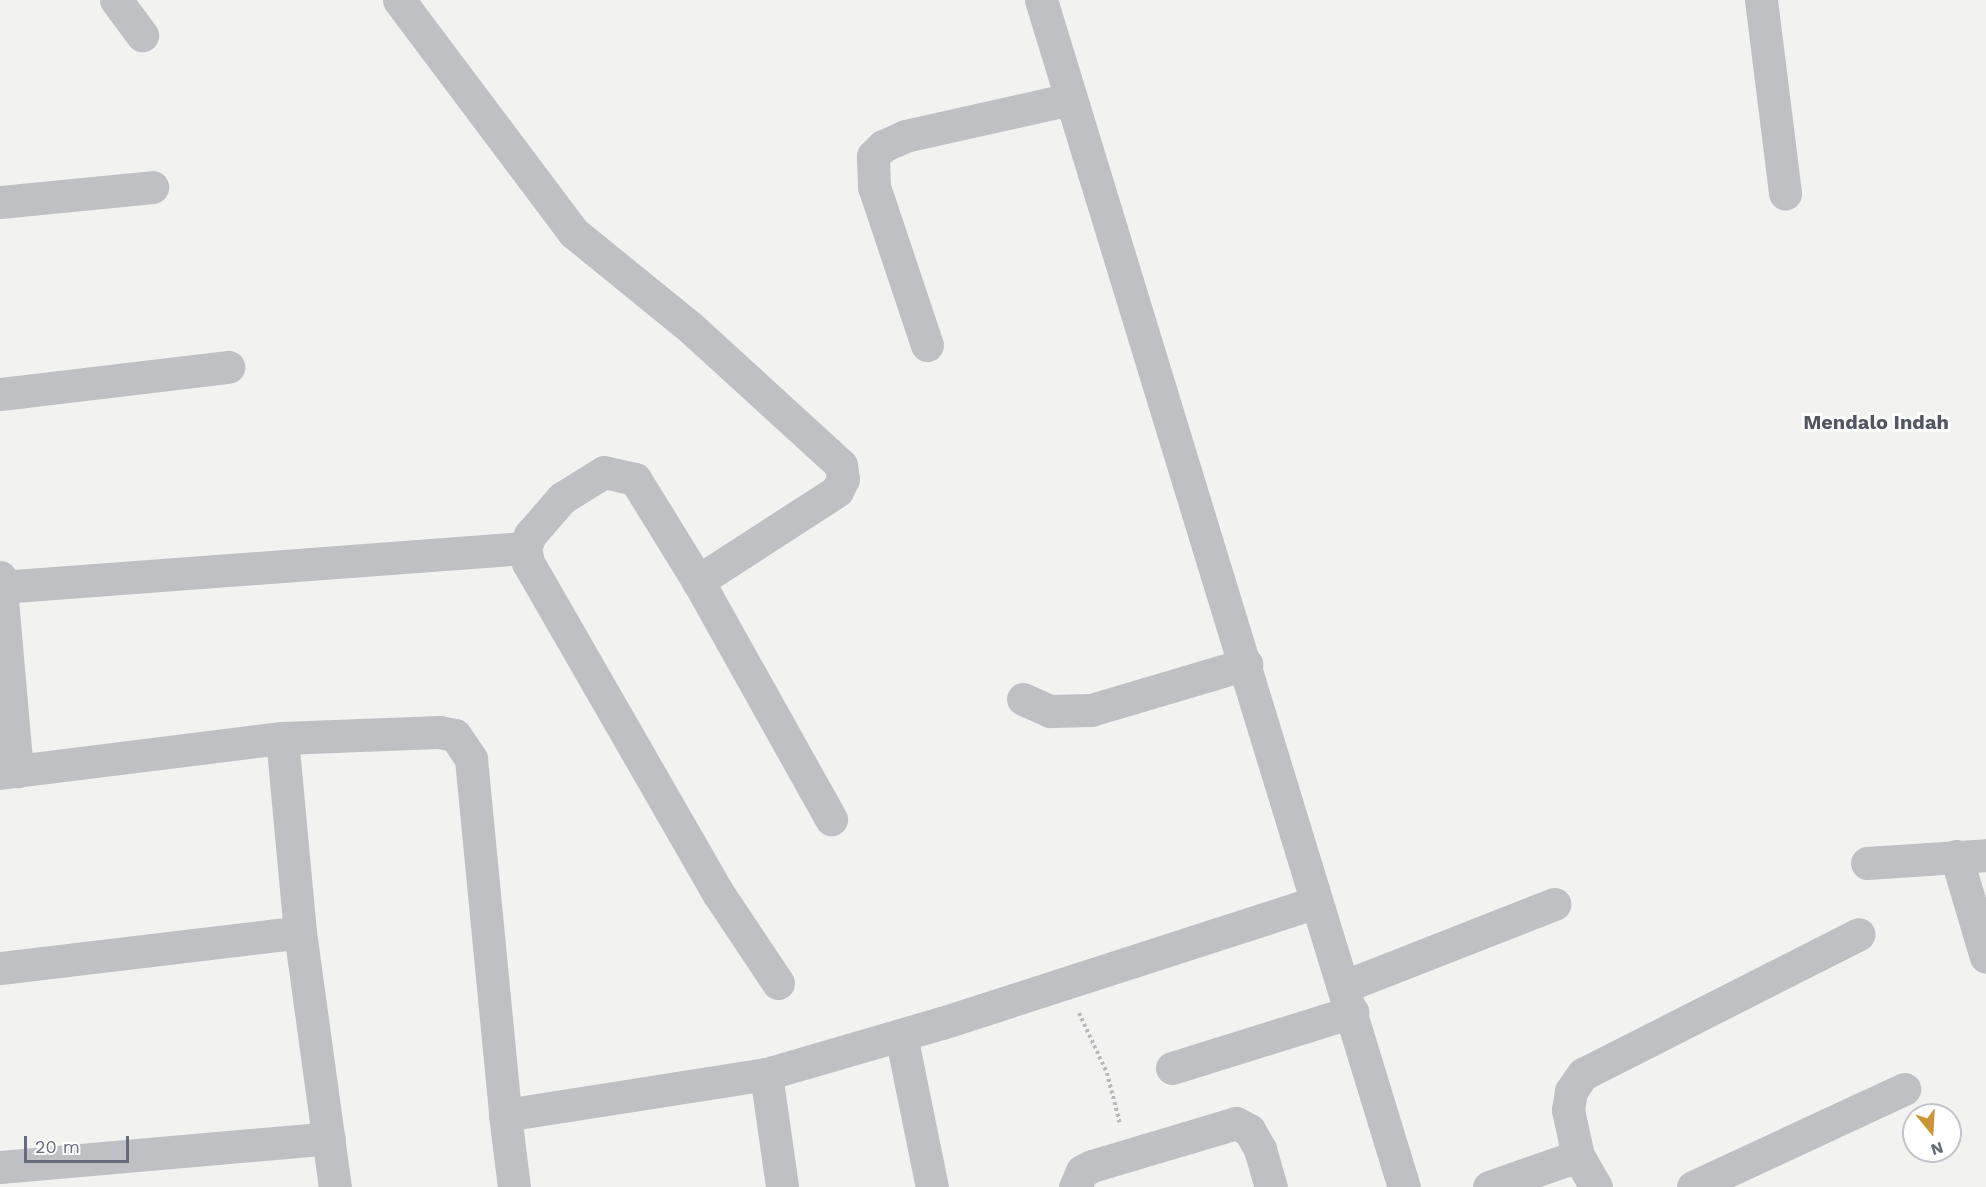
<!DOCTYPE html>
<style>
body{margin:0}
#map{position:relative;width:1986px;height:1187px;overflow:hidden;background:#f2f3f0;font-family:"Work Sans",sans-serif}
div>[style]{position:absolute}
.path>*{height:4px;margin-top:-2px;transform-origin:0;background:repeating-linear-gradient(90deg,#b8b9bc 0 3px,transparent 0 6px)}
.minor>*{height:33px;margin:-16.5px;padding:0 16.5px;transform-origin:16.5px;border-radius:16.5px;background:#bfc0c4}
span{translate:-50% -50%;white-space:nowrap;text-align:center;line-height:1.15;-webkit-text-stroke:6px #fff;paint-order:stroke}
.quarter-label{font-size:20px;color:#535563;font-weight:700}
.north{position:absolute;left:1902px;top:1103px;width:60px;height:60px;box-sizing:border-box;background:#fff;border:2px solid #c2c3cb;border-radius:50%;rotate:162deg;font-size:16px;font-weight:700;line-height:24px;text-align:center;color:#666a7d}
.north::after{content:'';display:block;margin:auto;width:21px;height:27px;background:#cd9436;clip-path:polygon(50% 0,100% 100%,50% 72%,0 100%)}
.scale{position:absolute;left:24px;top:1136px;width:105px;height:27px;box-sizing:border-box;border:3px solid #666a7d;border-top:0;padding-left:8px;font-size:18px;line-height:21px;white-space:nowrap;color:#666a7d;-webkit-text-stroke:4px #fff;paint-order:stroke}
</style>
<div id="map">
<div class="path">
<i style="left:1079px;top:1013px;width:66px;rotate:65deg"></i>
<i style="left:1107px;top:1073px;width:53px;rotate:75.7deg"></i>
</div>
<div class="minor">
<i style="left:116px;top:0;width:44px;rotate:53.4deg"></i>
<i style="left:399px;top:0;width:290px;rotate:53.1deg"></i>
<i style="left:573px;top:232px;width:152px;rotate:39.1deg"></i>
<i style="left:691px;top:328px;width:203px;rotate:42.4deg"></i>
<i style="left:841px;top:465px;width:14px;rotate:82deg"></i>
<i style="left:843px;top:479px;width:13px;rotate:117deg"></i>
<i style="left:837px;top:491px;width:166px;rotate:147.1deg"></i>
<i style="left:1041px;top:0;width:1241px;rotate:73deg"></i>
<i style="left:1761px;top:0;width:195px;rotate:82.9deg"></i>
<i style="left:0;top:202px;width:153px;rotate:-5.6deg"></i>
<i style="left:927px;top:345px;width:167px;rotate:-108.5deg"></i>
<i style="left:874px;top:187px;width:31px;rotate:-92deg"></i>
<i style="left:873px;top:156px;width:14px;rotate:-45deg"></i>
<i style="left:883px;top:146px;width:24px;rotate:-24deg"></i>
<i style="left:905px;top:136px;width:170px;rotate:-12.6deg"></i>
<i style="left:0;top:394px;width:230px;rotate:-6.8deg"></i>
<i style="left:0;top:577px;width:195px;rotate:85deg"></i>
<i style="left:1px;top:587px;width:525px;rotate:-4.26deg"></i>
<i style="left:1023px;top:699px;width:30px;rotate:24deg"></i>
<i style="left:1050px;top:711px;width:41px;rotate:-1.4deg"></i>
<i style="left:1091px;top:710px;width:162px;rotate:-16.5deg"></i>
<i style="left:282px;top:738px;width:195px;rotate:84.7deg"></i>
<i style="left:300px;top:932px;width:257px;rotate:82.2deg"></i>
<i style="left:0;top:773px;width:284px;rotate:-7.1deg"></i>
<i style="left:282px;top:738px;width:157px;rotate:-2.2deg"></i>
<i style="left:439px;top:732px;width:16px;rotate:11deg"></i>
<i style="left:455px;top:735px;width:29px;rotate:56deg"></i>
<i style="left:471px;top:759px;width:358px;rotate:84.5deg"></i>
<i style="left:505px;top:1115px;width:264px;rotate:-8.9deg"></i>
<i style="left:766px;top:1074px;width:183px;rotate:-16.2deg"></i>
<i style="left:942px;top:1023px;width:391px;rotate:-17.9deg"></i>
<i style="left:1956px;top:856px;width:105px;rotate:73.5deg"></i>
<i style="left:1867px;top:863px;width:119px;rotate:-3.8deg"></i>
<i style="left:0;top:968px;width:302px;rotate:-6.8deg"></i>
<i style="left:778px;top:983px;width:108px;rotate:-123.7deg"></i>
<i style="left:718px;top:893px;width:381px;rotate:-119.9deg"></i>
<i style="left:528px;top:563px;width:15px;rotate:-101deg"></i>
<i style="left:525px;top:548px;width:14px;rotate:-69deg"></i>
<i style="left:530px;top:535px;width:49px;rotate:-49.1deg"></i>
<i style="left:562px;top:498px;width:49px;rotate:-31.8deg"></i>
<i style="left:604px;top:472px;width:32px;rotate:13deg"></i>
<i style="left:635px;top:479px;width:120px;rotate:58.3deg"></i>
<i style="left:698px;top:581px;width:273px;rotate:60.8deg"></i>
<i style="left:1345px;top:986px;width:225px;rotate:-21.4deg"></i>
<i style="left:901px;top:1035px;width:155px;rotate:78.5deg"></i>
<i style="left:1172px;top:1068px;width:189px;rotate:-17.3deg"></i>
<i style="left:766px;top:1074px;width:114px;rotate:81.9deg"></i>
<i style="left:505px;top:1115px;width:73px;rotate:82.9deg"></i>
<i style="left:0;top:1167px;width:330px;rotate:-5deg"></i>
<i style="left:1075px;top:1187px;width:17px;rotate:-66deg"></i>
<i style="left:1082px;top:1171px;width:11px;rotate:-27deg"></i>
<i style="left:1092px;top:1166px;width:150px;rotate:-16.6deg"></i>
<i style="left:1236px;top:1123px;width:15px;rotate:28deg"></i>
<i style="left:1249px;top:1130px;width:22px;rotate:60deg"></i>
<i style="left:1260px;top:1149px;width:40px;rotate:74deg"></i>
<i style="left:1489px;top:1187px;width:94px;rotate:-19.2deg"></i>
<i style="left:1596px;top:1187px;width:36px;rotate:-120deg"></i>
<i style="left:1578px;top:1156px;width:47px;rotate:-102.3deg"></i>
<i style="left:1568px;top:1110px;width:19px;rotate:-81deg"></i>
<i style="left:1571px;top:1091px;width:21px;rotate:-55deg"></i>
<i style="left:1583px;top:1074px;width:309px;rotate:-26.9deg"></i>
<i style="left:1693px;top:1187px;width:233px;rotate:-24.9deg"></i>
</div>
<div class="quarter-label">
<span style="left:1876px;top:422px">Mendalo Indah</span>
</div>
<div class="north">N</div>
<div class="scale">20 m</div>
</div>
